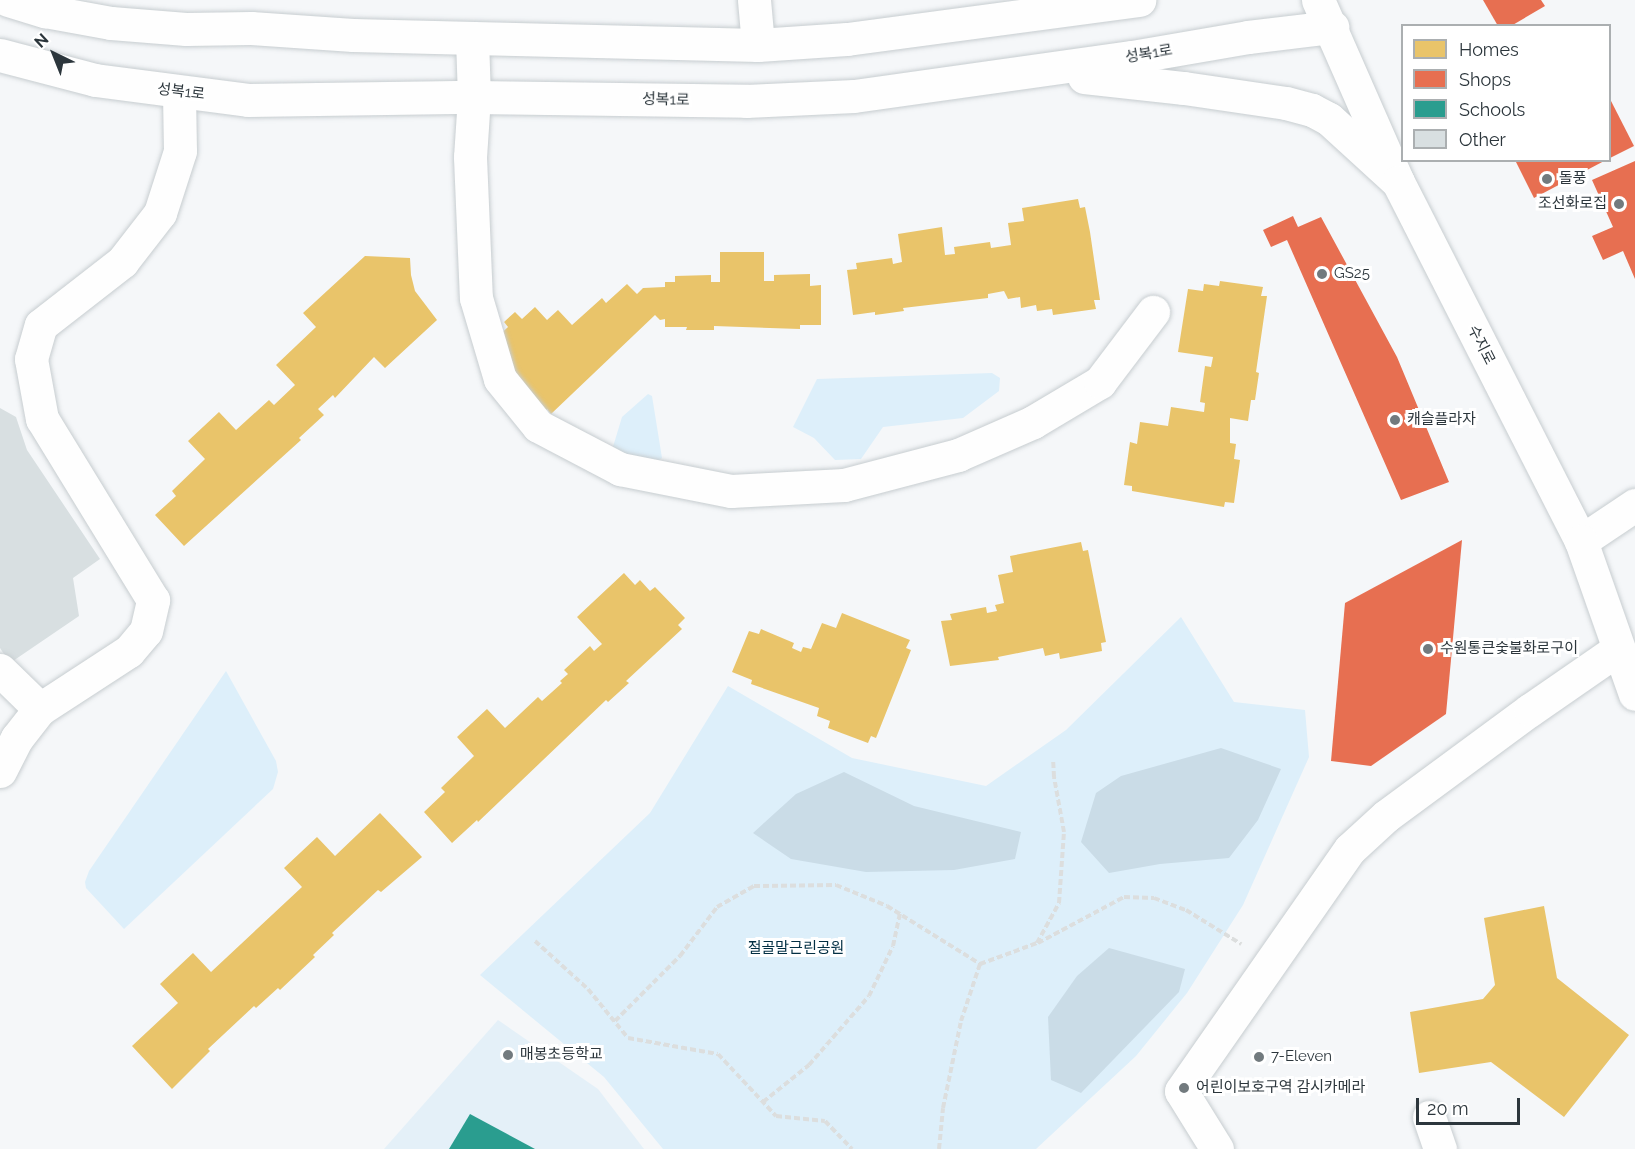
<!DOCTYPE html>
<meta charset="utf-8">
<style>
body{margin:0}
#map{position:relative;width:1635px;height:1149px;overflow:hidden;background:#f5f7f9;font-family:Raleway,"Noto Sans KR",sans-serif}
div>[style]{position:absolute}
.built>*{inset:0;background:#e4f0f8}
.green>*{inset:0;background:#ddeffa}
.forest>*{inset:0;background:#cadce7}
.homes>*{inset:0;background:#e9c46a}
.shops>*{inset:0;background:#e76f51}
.schools>*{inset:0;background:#2a9d8f}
.building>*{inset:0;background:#d8dfe1}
.path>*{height:4px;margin-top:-2px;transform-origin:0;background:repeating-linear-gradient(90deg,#dcdede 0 6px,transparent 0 9px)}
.roads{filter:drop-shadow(0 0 2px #c7cdd0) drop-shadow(0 0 2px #c7cdd0)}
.minor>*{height:33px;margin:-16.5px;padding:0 16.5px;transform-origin:16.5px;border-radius:16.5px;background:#fefefe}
.major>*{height:33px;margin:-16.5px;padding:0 16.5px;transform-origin:16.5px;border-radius:16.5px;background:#fefefe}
.dots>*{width:16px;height:16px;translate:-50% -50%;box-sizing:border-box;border:3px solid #fff;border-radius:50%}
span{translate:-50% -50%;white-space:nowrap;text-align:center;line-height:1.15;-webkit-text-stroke:6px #fff;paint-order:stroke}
.street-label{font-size:15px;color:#2c363c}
.poi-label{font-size:15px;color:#2c363c}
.left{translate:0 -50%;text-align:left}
.right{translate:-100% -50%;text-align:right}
.park-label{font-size:15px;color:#022f43}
.legend{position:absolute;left:1401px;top:24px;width:210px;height:138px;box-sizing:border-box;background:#fff;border:2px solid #abafb1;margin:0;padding:8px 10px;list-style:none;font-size:18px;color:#2c363c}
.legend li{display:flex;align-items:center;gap:12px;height:30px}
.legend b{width:30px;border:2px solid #abafb1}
.north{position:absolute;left:24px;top:24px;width:60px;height:60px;-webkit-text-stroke:4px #fff;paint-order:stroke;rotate:317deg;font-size:16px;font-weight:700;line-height:24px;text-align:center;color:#2c363c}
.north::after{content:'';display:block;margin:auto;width:21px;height:27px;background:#2c363c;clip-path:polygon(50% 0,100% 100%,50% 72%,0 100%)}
.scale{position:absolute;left:1416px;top:1098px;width:104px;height:27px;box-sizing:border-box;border:3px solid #2c363c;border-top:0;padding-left:8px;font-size:18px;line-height:21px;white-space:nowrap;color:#2c363c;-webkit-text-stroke:4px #fff;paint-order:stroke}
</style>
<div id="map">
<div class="built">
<i style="clip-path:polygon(498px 1020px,598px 1089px,644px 1149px,384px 1149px)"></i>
</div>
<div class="green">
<i style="clip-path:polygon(992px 373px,1000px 378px,999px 391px,963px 418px,883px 427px,861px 459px,835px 460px,814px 438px,793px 427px,817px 379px)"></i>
<i style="clip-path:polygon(648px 394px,652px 396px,662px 458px,651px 466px,609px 460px,622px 417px)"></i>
<i style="clip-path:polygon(1181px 617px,1234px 702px,1305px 710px,1309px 757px,1243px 905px,1187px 993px,1136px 1056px,1036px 1149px,663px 1149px,604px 1077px,480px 975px,650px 813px,728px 686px,852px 758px,986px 786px,1066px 730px)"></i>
<i style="clip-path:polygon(226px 671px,276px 761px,278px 772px,273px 789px,124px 929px,86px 888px,85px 882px,89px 871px)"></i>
</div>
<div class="forest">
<i style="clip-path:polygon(1221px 748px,1281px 769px,1258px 820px,1229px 858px,1160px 864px,1109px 873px,1081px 842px,1096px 793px,1121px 776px)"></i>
<i style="clip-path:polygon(844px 772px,914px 806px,1021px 832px,1015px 859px,954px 870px,866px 872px,791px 859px,753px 833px,796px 794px)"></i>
<i style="clip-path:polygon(1109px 948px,1185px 969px,1179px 992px,1081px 1093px,1051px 1080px,1048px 1017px,1077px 976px)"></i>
</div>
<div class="homes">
<i style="clip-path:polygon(1078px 199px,1080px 208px,1085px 207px,1090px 232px,1100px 300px,1094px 300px,1096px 309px,1053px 315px,1052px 309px,1037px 311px,1036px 305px,1021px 308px,1020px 297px,1008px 299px,1004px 291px,988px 294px,988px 298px,903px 308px,904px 311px,875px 315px,875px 312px,853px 315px,847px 270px,857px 269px,856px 263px,892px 258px,893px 264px,902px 262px,898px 234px,942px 227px,945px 255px,955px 254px,954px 247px,990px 242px,991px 248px,1011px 245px,1008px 223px,1024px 221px,1022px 208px)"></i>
<i style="clip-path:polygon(720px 252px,764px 252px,764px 281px,774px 281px,774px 275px,810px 274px,810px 286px,821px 285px,821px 325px,800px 325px,800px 329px,714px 326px,714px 330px,686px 330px,687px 327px,665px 327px,665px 319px,660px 320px,655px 315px,551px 414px,547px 409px,541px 416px,492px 342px,508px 327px,504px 322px,515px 312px,522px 319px,535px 307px,547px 320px,558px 310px,572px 325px,602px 298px,606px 303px,627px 284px,637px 294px,643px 288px,665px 287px,665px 282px,675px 282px,675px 276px,711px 275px,711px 282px,720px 282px)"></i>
<i style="clip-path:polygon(365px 256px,410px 258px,411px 275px,415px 291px,437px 320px,385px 368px,374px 357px,335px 398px,333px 395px,318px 409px,324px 415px,299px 438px,301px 440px,184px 546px,155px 515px,176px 496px,172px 491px,205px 459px,188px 441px,219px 412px,236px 430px,269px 400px,274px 405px,295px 385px,276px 365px,316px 327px,303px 313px)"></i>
<i style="clip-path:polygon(1220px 281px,1263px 287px,1261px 296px,1267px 296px,1256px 372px,1259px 373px,1255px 400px,1251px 400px,1248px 421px,1230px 418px,1230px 443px,1236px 444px,1234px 459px,1240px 460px,1234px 503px,1225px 502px,1224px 507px,1132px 491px,1132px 486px,1124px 485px,1130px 442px,1137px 444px,1140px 422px,1168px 426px,1171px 407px,1204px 412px,1205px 403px,1200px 402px,1205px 366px,1211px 367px,1213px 357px,1178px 352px,1188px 289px,1203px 291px,1204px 284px,1219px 286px)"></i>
<i style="clip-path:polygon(1081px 542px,1083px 551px,1088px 550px,1106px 642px,1101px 643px,1102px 651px,1060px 659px,1059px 653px,1045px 656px,1043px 648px,998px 657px,999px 660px,950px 666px,941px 621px,952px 620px,950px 614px,986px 607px,987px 613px,997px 611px,995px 605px,1004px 603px,998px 575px,1013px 572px,1010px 556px)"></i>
<i style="clip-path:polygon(624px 573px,635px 585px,640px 580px,650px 591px,655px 587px,685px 618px,678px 625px,682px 629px,626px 681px,629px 683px,608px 702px,606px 700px,478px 822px,477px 820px,452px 843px,424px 812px,445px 792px,441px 788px,474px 756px,457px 737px,487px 709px,505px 728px,538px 697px,542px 701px,562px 683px,560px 681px,568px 674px,564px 670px,590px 646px,594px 651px,602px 644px,577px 617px)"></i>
<i style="clip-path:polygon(842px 613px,910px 640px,906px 648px,911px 650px,876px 738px,871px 736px,868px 743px,828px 728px,830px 721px,817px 716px,819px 708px,751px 684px,752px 680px,732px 672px,749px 631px,759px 634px,761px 629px,794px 643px,792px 648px,801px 652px,803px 647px,811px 649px,822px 623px,836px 628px)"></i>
<i style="clip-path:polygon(380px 813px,422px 857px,381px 892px,378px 890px,332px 933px,334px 935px,313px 955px,315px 957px,280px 990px,278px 988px,256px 1008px,254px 1006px,208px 1049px,210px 1051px,172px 1089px,132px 1046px,178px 1003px,160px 984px,193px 953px,211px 972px,302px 887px,284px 868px,317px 837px,335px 856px)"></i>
<i style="clip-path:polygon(1544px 906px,1557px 978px,1629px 1035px,1564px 1117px,1491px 1062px,1419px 1073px,1410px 1012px,1483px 999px,1495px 985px,1484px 918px)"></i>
</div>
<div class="shops">
<i style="clip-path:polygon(1483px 0,1541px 0,1545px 6px,1511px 26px,1498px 26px)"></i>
<i style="clip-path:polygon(1610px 99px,1634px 146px,1610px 158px)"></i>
<i style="clip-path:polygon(1515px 160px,1606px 160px,1534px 198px)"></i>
<i style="clip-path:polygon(1635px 161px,1635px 279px,1623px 251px,1603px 260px,1592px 236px,1613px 227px,1592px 180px)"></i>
<i style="clip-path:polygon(1293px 216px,1298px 227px,1321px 217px,1397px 357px,1449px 482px,1401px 500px,1287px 240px,1271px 247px,1263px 230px)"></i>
<i style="clip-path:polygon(1462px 540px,1446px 714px,1371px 766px,1331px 761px,1345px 603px)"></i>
</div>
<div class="schools">
<i style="clip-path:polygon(470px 1114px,535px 1149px,449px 1149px)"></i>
</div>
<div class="building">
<i style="clip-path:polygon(0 408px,16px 417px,27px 450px,100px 559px,73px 578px,79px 616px,10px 663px,0 648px)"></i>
</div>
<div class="path">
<i style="left:535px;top:941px;width:72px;rotate:42.2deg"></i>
<i style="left:588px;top:989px;width:63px;rotate:50.8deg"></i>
<i style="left:628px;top:1038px;width:91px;rotate:10.1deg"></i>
<i style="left:718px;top:1054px;width:85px;rotate:46.9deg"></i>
<i style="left:776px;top:1116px;width:49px;rotate:5.8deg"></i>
<i style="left:825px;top:1121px;width:39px;rotate:46deg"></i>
<i style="left:1038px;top:943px;width:98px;rotate:-28.1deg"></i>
<i style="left:1124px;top:897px;width:30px;rotate:2deg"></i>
<i style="left:1154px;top:898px;width:34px;rotate:21deg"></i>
<i style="left:1186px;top:910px;width:65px;rotate:31.7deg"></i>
<i style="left:615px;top:1021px;width:92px;rotate:-45deg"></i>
<i style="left:680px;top:956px;width:61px;rotate:-52.9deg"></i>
<i style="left:717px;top:907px;width:43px;rotate:-29.6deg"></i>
<i style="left:754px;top:886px;width:82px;rotate:-0.7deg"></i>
<i style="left:836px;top:885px;width:55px;rotate:22.4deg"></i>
<i style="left:887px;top:906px;width:110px;rotate:31.9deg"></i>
<i style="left:763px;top:1102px;width:59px;rotate:-38.8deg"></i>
<i style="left:809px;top:1065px;width:91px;rotate:-49deg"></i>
<i style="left:869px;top:996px;width:55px;rotate:-64.4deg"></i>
<i style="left:893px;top:946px;width:33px;rotate:-78deg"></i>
<i style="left:939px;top:1149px;width:41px;rotate:-84.4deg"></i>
<i style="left:943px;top:1108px;width:89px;rotate:-78.3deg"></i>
<i style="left:961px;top:1021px;width:60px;rotate:-71.6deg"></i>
<i style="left:980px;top:964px;width:61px;rotate:-20.2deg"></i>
<i style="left:1037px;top:943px;width:46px;rotate:-61.2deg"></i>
<i style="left:1059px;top:903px;width:71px;rotate:-86deg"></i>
<i style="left:1064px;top:832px;width:56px;rotate:-100.3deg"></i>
<i style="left:1054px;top:777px;width:17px;rotate:-93deg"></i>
</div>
<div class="roads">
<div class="minor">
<i style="left:8px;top:0;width:39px;rotate:17deg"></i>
<i style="left:45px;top:11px;width:67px;rotate:10.3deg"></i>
<i style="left:111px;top:23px;width:75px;rotate:4.6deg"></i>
<i style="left:186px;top:29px;width:65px;rotate:-0.9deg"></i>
<i style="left:251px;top:28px;width:102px;rotate:3.9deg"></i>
<i style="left:353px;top:35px;width:405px;rotate:1.4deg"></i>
<i style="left:758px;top:45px;width:89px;rotate:-3.9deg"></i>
<i style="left:847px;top:39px;width:295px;rotate:-7.6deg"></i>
<i style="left:754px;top:0;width:45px;rotate:84.9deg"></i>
<i style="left:472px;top:38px;width:59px;rotate:88.1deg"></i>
<i style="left:474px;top:97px;width:60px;rotate:93.8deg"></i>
<i style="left:470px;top:157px;width:141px;rotate:87.6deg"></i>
<i style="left:476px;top:298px;width:84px;rotate:73.5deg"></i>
<i style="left:500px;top:379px;width:60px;rotate:51deg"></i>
<i style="left:538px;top:426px;width:93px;rotate:27.7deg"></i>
<i style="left:620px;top:469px;width:113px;rotate:11.2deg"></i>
<i style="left:731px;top:491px;width:113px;rotate:-3deg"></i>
<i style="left:844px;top:485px;width:118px;rotate:-14.7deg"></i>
<i style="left:958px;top:455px;width:82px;rotate:-23.7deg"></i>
<i style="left:1033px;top:422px;width:78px;rotate:-30.8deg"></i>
<i style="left:1100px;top:382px;width:88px;rotate:-52.9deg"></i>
<i style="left:0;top:55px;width:98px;rotate:14.7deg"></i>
<i style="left:95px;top:80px;width:154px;rotate:7.4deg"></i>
<i style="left:248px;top:100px;width:226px;rotate:-0.8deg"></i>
<i style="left:474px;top:97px;width:272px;rotate:0.8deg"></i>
<i style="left:746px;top:101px;width:108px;rotate:-2.7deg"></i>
<i style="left:854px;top:96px;width:281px;rotate:-8deg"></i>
<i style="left:1132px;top:57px;width:118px;rotate:-9.8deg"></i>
<i style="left:1248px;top:37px;width:85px;rotate:-6.8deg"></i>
<i style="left:1084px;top:77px;width:101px;rotate:6.3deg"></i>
<i style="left:1184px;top:88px;width:103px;rotate:8.4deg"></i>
<i style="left:1286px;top:103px;width:27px;rotate:15deg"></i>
<i style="left:1312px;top:110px;width:19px;rotate:28deg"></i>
<i style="left:1329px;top:119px;width:93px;rotate:42.4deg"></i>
<i style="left:1581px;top:541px;width:65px;rotate:-33.7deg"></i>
<i style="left:0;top:670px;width:56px;rotate:44.3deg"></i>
<i style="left:0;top:771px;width:37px;rotate:-63deg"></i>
<i style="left:17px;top:738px;width:37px;rotate:-52deg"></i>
<i style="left:40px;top:709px;width:106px;rotate:-33.1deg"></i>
<i style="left:129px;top:651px;width:26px;rotate:-50deg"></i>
<i style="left:146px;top:631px;width:32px;rotate:-77deg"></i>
<i style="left:153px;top:600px;width:212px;rotate:-121.5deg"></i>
<i style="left:42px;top:419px;width:61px;rotate:-100.4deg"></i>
<i style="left:31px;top:359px;width:35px;rotate:-74deg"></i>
<i style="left:41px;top:325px;width:103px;rotate:-37.9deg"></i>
<i style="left:122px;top:262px;width:62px;rotate:-52.2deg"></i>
<i style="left:160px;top:213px;width:65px;rotate:-72.1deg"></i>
<i style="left:180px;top:151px;width:58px;rotate:-91deg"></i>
<i style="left:1429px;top:1117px;width:34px;rotate:71deg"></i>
<i style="left:1217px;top:1149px;width:68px;rotate:-121.8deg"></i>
<i style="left:1181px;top:1091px;width:295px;rotate:-55.1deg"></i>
<i style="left:1350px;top:849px;width:49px;rotate:-42.5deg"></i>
<i style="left:1386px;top:816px;width:179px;rotate:-36.4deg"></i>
<i style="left:1530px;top:710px;width:107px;rotate:-34.7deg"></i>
</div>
<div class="major">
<i style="left:1318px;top:0;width:199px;rotate:66.3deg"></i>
<i style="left:1398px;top:182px;width:403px;rotate:63deg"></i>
<i style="left:1581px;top:541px;width:162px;rotate:70.6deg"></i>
</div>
</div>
<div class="dots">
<i style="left:1547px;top:179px;background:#727a7e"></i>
<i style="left:1619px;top:204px;background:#727a7e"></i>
<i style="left:1322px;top:274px;background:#727a7e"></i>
<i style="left:1395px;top:420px;background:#727a7e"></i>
<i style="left:1428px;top:649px;background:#727a7e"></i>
<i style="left:508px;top:1055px;background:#727a7e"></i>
<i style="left:1259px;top:1057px;background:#727a7e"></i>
<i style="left:1184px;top:1088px;background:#727a7e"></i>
</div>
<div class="street-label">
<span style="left:1149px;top:54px;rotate:-10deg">성복1로</span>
<span style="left:181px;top:92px;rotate:7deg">성복1로</span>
<span style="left:666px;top:100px;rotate:1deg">성복1로</span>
<span style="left:1481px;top:345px;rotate:63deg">수지로</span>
</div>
<div class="poi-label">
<span class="left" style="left:1559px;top:179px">돌풍</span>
<span class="right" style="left:1607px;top:204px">조선화로집</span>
<span class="left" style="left:1334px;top:274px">GS25</span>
<span class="left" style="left:1407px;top:420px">캐슬플라자</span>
<span class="left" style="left:1440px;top:649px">수원통큰숯불화로구이</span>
<span class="left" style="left:520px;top:1055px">매봉초등학교</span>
<span class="left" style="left:1271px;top:1057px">7-Eleven</span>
<span class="left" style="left:1196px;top:1088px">어린이보호구역 감시카메라</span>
</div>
<div class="park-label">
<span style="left:796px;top:949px">절골말근린공원</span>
</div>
<ul class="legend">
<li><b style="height:16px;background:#e9c46a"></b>Homes</li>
<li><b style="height:16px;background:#e76f51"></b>Shops</li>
<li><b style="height:16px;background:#2a9d8f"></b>Schools</li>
<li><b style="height:16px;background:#d8dfe1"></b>Other</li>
</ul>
<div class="north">N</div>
<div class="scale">20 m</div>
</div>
